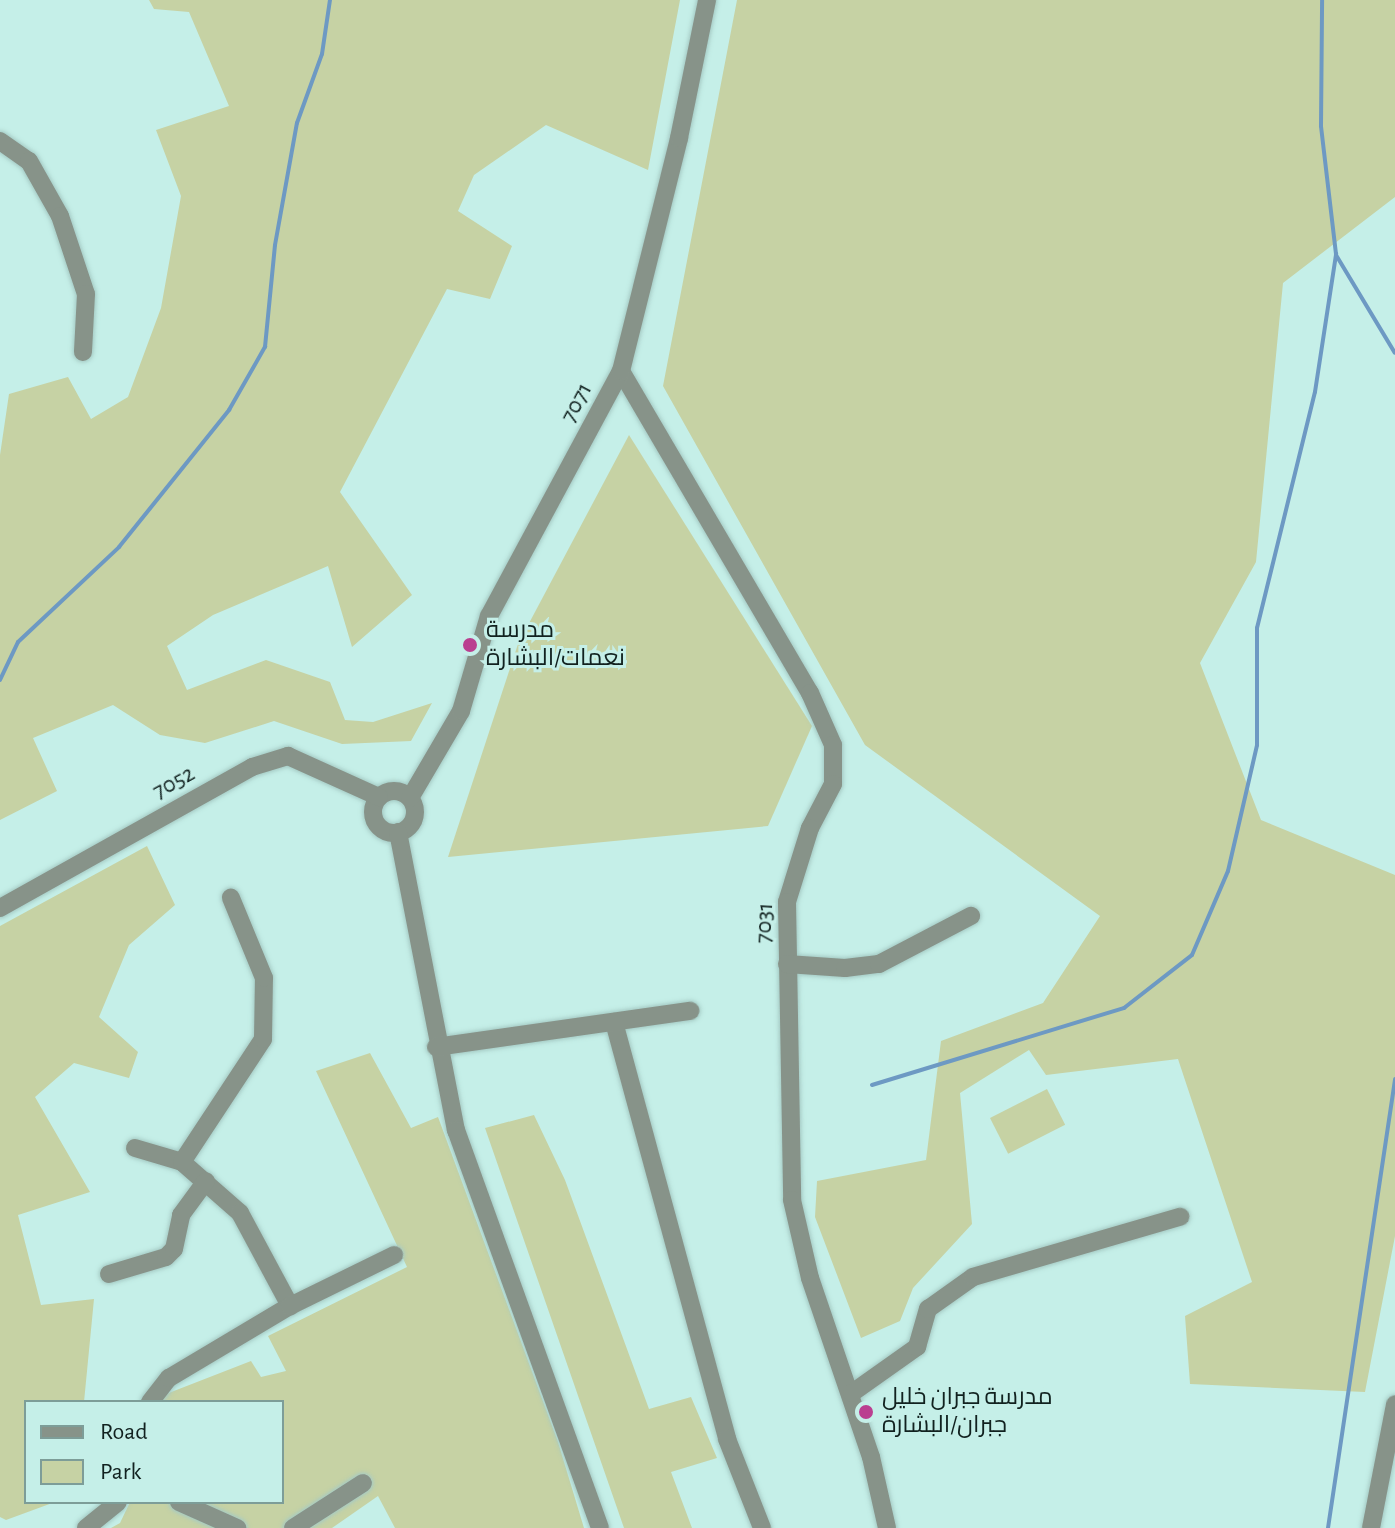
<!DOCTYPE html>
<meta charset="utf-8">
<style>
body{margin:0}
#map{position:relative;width:1395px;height:1528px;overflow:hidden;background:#c5efe8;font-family:"Alegreya Sans",Cairo,sans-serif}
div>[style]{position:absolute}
.green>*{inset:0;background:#c6d2a4;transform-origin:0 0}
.stream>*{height:4px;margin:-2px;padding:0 2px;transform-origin:2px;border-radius:2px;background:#6d99c3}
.roads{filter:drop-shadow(0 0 2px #a5cac4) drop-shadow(0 0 2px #a5cac4)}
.street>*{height:18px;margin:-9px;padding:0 9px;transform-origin:9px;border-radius:9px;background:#879389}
.street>.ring{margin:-9px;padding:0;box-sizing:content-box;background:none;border:18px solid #879389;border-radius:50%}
.dots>*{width:22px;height:22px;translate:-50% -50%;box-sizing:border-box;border:4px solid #c5efe8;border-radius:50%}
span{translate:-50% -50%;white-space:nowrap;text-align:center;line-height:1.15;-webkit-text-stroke:6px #c5efe8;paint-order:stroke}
.street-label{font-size:24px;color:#11211f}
.poi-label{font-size:24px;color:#11211f}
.left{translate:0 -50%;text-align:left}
.legend{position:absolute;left:24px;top:1400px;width:260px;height:104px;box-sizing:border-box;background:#c5efe8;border:2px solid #7d9d98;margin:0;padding:10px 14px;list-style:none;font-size:24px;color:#11211f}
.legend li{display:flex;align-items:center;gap:16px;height:40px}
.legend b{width:40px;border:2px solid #7d9d98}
</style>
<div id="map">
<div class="green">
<i style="clip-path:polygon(149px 0,680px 0,648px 170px,546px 125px,474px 175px,458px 211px,512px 246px,490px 299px,447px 289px,340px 492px,412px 595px,352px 647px,328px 566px,213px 615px,167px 646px,187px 690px,266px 660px,330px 682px,345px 720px,373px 722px,432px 703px,411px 741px,342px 744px,274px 721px,205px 743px,160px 735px,113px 705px,33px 738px,57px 791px,0 820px,0 455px,9px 394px,68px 377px,91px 419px,128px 397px,161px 308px,181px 196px,156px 130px,229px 106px,189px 12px,154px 9px)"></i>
<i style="clip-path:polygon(737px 0,1395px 0,1395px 197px,1283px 283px,1256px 562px,1200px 663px,1261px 820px,1395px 875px,1395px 1236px,1365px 1392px,1190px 1384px,1185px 1316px,1252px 1282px,1178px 1059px,1046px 1075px,1029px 1050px,960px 1093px,972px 1224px,913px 1288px,900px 1321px,861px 1338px,815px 1217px,817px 1181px,926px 1160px,941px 1041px,1043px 1003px,1100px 916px,865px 745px,663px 386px)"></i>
<i style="clip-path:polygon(629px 435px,812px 726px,768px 826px,448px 857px,518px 644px)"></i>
<i style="clip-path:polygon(147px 846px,175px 905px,129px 945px,99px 1017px,138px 1052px,129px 1078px,74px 1063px,35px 1097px,90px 1192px,18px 1215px,41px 1305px,94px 1299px,84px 1402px,26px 1402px,26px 1502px,55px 1502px,6px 1520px,0 1517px,0 926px)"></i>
<i style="clip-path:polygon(370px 1053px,411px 1128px,438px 1117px,558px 1442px,584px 1528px,395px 1528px,378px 1496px,332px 1528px,111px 1528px,120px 1523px,130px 1502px,282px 1502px,282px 1402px,160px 1402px,161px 1396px,251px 1361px,261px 1377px,286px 1371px,268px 1336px,407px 1267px,316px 1071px)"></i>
<i style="left:1047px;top:1089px;width:40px;height:64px;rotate:63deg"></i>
<i style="clip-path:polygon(534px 1115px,565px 1180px,649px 1409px,691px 1397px,717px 1458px,671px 1472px,692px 1528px,624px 1528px,485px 1128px)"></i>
</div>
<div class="stream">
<i style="left:1336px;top:255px;width:114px;rotate:59deg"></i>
<i style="left:0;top:680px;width:42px;rotate:-64.7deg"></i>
<i style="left:18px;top:642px;width:139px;rotate:-43.2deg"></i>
<i style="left:119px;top:547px;width:176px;rotate:-51.2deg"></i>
<i style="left:229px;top:410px;width:73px;rotate:-60.3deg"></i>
<i style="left:265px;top:347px;width:102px;rotate:-84.4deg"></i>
<i style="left:275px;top:245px;width:124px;rotate:-79.8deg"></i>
<i style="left:297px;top:123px;width:73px;rotate:-70.1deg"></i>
<i style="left:322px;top:54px;width:55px;rotate:-81.6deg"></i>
<i style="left:872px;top:1085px;width:264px;rotate:-17deg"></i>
<i style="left:1124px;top:1008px;width:86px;rotate:-37.9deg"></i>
<i style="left:1192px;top:955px;width:91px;rotate:-66.8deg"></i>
<i style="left:1228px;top:871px;width:129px;rotate:-77deg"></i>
<i style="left:1257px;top:745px;width:117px;rotate:-90deg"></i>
<i style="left:1257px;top:628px;width:243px;rotate:-76.2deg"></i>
<i style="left:1315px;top:392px;width:140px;rotate:-81.3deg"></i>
<i style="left:1336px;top:254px;width:129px;rotate:-96.7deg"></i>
<i style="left:1321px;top:126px;width:126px;rotate:-89.5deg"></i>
<i style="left:1328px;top:1528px;width:454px;rotate:-81.5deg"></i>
</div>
<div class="roads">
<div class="street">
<i style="left:0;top:141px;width:35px;rotate:35deg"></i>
<i style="left:29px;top:161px;width:63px;rotate:60.6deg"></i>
<i style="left:60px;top:216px;width:82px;rotate:71.6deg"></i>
<i style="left:86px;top:294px;width:58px;rotate:93deg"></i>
<i style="left:621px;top:371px;width:373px;rotate:59.6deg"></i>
<i style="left:810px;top:693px;width:57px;rotate:66.1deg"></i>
<i style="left:833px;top:745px;width:39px;rotate:90deg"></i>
<i style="left:833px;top:784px;width:50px;rotate:117.6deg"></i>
<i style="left:810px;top:828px;width:77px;rotate:107.3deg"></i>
<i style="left:787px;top:902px;width:298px;rotate:89deg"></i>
<i style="left:792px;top:1200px;width:80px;rotate:77deg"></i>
<i style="left:810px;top:1278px;width:189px;rotate:71.2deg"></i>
<i style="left:871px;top:1457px;width:73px;rotate:77.3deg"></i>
<i class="ring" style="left:373px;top:791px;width:24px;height:24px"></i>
<i style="left:410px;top:798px;width:101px;rotate:-59.6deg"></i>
<i style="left:461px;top:711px;width:99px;rotate:-73.6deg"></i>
<i style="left:489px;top:616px;width:278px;rotate:-61.7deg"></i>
<i style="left:621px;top:371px;width:240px;rotate:-76deg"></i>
<i style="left:679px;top:138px;width:141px;rotate:-78.5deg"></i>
<i style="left:398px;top:832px;width:304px;rotate:79deg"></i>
<i style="left:456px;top:1130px;width:423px;rotate:70.1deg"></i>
<i style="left:0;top:908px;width:289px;rotate:-29.2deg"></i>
<i style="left:252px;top:767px;width:38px;rotate:-17deg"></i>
<i style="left:288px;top:756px;width:100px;rotate:24.3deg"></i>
<i style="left:787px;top:964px;width:58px;rotate:3.9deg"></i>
<i style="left:845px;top:968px;width:34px;rotate:-7deg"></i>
<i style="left:879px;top:964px;width:104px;rotate:-27.6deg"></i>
<i style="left:614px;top:1022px;width:432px;rotate:74.8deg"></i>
<i style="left:727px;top:1439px;width:96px;rotate:68.5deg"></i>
<i style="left:436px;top:1047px;width:257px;rotate:-8.1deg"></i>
<i style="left:135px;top:1148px;width:49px;rotate:16.6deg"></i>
<i style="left:182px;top:1162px;width:77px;rotate:41.3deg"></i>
<i style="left:240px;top:1213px;width:106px;rotate:61.7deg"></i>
<i style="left:182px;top:1162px;width:147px;rotate:-56.6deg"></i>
<i style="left:263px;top:1039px;width:61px;rotate:-89.1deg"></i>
<i style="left:264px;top:978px;width:87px;rotate:-112.4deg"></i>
<i style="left:109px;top:1274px;width:59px;rotate:-16.6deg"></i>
<i style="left:166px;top:1257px;width:11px;rotate:-45deg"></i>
<i style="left:174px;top:1249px;width:35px;rotate:-78deg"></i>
<i style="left:181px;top:1215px;width:42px;rotate:-53.7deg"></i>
<i style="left:852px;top:1393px;width:80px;rotate:-35.3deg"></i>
<i style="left:917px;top:1347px;width:40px;rotate:-74deg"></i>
<i style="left:928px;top:1309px;width:55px;rotate:-35.4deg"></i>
<i style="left:973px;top:1277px;width:216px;rotate:-16.2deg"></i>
<i style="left:150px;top:1402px;width:31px;rotate:-52deg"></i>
<i style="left:169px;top:1378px;width:141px;rotate:-30.8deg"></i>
<i style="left:290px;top:1306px;width:116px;rotate:-26.1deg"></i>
<i style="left:179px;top:1502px;width:64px;rotate:24.1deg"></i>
<i style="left:86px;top:1528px;width:41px;rotate:-39.1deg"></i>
<i style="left:293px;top:1528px;width:83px;rotate:-32.7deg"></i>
<i style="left:1371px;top:1528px;width:126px;rotate:-79deg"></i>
</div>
</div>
<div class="dots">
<i style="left:470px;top:645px;background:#ba3f90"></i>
<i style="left:866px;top:1412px;background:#ba3f90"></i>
</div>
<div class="street-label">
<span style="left:577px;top:403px;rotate:-62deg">7071</span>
<span style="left:174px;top:783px;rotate:-29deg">7052</span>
<span style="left:765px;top:923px;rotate:-87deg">7031</span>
</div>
<div class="poi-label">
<span class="left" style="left:486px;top:645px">مدرسة<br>نعمات/البشارة</span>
<span class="left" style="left:882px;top:1412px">مدرسة جبران خليل<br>جبران/البشارة</span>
</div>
<ul class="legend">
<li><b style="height:10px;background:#879389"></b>Road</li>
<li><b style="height:22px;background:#c6d2a4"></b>Park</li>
</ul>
</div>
